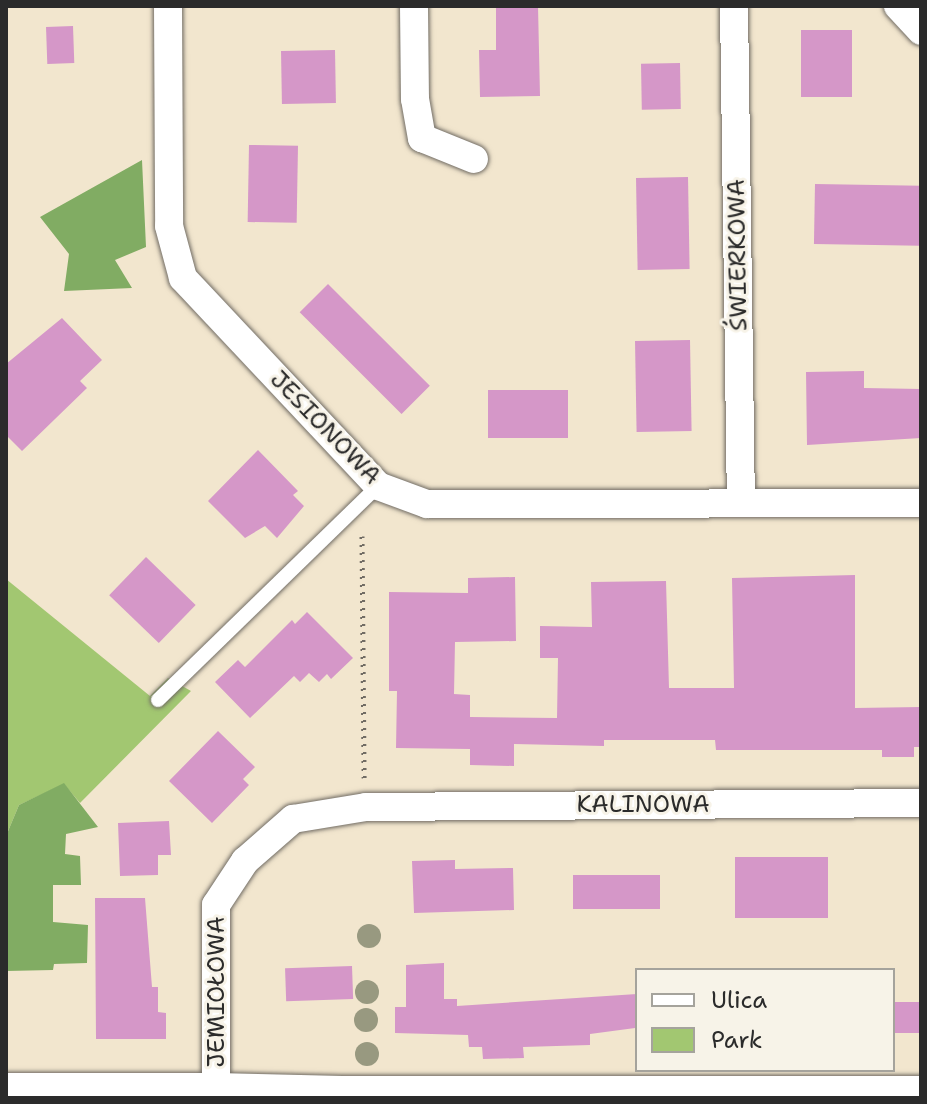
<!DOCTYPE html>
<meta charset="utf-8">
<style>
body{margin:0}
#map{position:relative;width:927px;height:1104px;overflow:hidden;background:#f2e6ce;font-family:"Shantell Sans",sans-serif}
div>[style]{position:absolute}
.green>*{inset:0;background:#a2c771}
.forest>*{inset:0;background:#81ac63}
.building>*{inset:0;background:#d597c8;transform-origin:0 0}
.path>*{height:5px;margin-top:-2.5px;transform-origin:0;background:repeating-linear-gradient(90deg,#716c64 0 2px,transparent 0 8px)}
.roads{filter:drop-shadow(0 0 2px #716c64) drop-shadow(0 0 2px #716c64)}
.service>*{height:14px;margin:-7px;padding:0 7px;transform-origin:7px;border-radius:7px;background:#fff}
.minor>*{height:28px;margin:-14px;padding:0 14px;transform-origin:14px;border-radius:14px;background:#fff}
.trees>*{width:24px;height:24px;margin:-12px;border-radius:50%;background:#989980}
span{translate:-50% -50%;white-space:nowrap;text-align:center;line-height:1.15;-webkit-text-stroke:6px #f7f3e8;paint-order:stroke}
.street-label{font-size:24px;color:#2b2b2b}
.frame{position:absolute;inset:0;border:8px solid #2b2b2b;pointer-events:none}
.legend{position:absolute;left:635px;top:968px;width:260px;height:104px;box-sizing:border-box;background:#f7f3e8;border:2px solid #a5a39c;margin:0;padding:10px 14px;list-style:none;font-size:24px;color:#2b2b2b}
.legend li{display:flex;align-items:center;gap:16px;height:40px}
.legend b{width:40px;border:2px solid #a5a39c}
</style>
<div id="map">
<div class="green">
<i style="clip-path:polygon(6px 579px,150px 696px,168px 678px,191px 691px,80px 803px,64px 784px,19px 805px,6px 836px)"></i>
</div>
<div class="forest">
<i style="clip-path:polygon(142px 160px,146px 247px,115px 260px,132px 288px,64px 291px,69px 254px,40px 217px)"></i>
<i style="clip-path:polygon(64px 783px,98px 827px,66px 834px,65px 854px,80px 856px,81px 885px,53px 885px,53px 922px,88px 925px,87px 963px,54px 964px,53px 970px,6px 971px,6px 836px,19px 805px)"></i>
</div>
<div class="building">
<i style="clip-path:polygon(496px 6px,538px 6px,540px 96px,480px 97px,479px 50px,496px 50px)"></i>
<i style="left:73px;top:26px;width:37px;height:27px;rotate:88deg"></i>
<i style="left:801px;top:30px;width:51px;height:67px"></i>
<i style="left:335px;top:50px;width:53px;height:54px;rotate:89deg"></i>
<i style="left:680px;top:63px;width:46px;height:39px;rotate:89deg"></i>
<i style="left:249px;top:145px;width:49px;height:77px;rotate:1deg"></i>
<i style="left:688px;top:177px;width:92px;height:52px;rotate:89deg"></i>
<i style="left:815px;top:184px;width:106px;height:60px;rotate:1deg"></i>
<i style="left:328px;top:284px;width:144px;height:40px;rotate:45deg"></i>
<i style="clip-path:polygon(62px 318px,102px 360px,80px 381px,87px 388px,22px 451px,6px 435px,6px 364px)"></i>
<i style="left:690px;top:340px;width:91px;height:55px;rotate:89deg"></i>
<i style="clip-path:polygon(864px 371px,864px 388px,921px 389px,921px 438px,807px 445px,806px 372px)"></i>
<i style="left:488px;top:390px;width:80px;height:48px"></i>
<i style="clip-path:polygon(258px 450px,298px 491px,293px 495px,304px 506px,277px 538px,265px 526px,245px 538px,208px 501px)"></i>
<i style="left:146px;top:557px;width:69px;height:53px;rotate:44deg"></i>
<i style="clip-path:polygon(855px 575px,855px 708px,921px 707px,921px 747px,914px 747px,914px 757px,882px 757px,882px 750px,716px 750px,715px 740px,604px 740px,604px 746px,514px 744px,514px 766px,470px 765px,470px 749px,396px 748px,397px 691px,389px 691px,389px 592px,468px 593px,468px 578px,515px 577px,516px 641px,455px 642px,454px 694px,470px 695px,470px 717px,557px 718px,558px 658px,540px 658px,540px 626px,592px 627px,591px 582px,666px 581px,669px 688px,734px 688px,732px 578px)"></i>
<i style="clip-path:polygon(307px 612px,353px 658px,331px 679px,327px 674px,319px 682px,309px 673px,300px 682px,294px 676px,250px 718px,215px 682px,238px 660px,245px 667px,292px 620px,295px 624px)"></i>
<i style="clip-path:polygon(218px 731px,255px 767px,243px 779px,249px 785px,212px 823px,169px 781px)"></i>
<i style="clip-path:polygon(169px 821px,171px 855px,158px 855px,158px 875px,120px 876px,118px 823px)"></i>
<i style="left:735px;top:857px;width:93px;height:61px"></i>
<i style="clip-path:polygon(455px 860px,455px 869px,513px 868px,514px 910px,414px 913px,412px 861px)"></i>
<i style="left:573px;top:875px;width:87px;height:34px"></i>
<i style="clip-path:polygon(95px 898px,145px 898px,152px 987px,158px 987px,158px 1012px,166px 1013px,166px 1039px,96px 1039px)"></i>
<i style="clip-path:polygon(444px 963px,444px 999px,457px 999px,457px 1006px,637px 994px,637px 1024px,635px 1028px,590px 1034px,590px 1045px,523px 1047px,524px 1058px,483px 1059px,482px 1047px,469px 1047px,468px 1035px,395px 1033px,395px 1007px,406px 1007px,406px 965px)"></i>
<i style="left:352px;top:966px;width:33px;height:67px;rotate:88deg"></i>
<i style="left:893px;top:1002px;width:28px;height:31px"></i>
</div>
<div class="path">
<i style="left:362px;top:536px;width:242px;rotate:89.5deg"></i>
</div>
<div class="roads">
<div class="service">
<i style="left:158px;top:700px;width:307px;rotate:-44.2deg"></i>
</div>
<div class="minor">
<i style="left:168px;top:6px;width:220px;rotate:89.7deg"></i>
<i style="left:169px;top:226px;width:54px;rotate:74.9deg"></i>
<i style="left:183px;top:278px;width:285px;rotate:46.8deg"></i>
<i style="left:378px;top:486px;width:52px;rotate:20.2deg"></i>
<i style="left:427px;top:504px;width:494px;rotate:-0.1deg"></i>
<i style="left:414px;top:6px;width:93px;rotate:89.4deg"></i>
<i style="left:415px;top:99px;width:40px;rotate:80deg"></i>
<i style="left:422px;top:138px;width:56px;rotate:22deg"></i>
<i style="left:734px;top:6px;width:497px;rotate:89.2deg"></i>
<i style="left:898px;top:6px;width:34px;rotate:47deg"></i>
<i style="left:6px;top:1087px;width:210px"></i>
<i style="left:342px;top:1090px;width:579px"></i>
<i style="left:342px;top:1098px;width:8px;rotate:-90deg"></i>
<i style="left:342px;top:1090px;width:126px;rotate:-178.6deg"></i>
<i style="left:216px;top:1087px;width:182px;rotate:-90deg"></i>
<i style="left:216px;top:905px;width:53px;rotate:-56.6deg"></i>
<i style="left:245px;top:861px;width:64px;rotate:-41.2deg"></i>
<i style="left:293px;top:819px;width:74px;rotate:-9.3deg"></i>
<i style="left:366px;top:807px;width:555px;rotate:-0.41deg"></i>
</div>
</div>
<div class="trees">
<i style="left:369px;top:936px"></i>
<i style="left:367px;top:992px"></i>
<i style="left:366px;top:1020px"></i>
<i style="left:367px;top:1054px"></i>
</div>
<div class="street-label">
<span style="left:738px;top:255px;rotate:-91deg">ŚWIERKOWA</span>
<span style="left:325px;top:428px;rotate:46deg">JESIONOWA</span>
<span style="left:643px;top:805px">KALINOWA</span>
<span style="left:217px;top:992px;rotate:-90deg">JEMIOŁOWA</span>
</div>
<div class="frame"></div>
<ul class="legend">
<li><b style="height:10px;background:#fff"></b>Ulica</li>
<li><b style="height:22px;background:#a2c771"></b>Park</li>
</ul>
</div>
